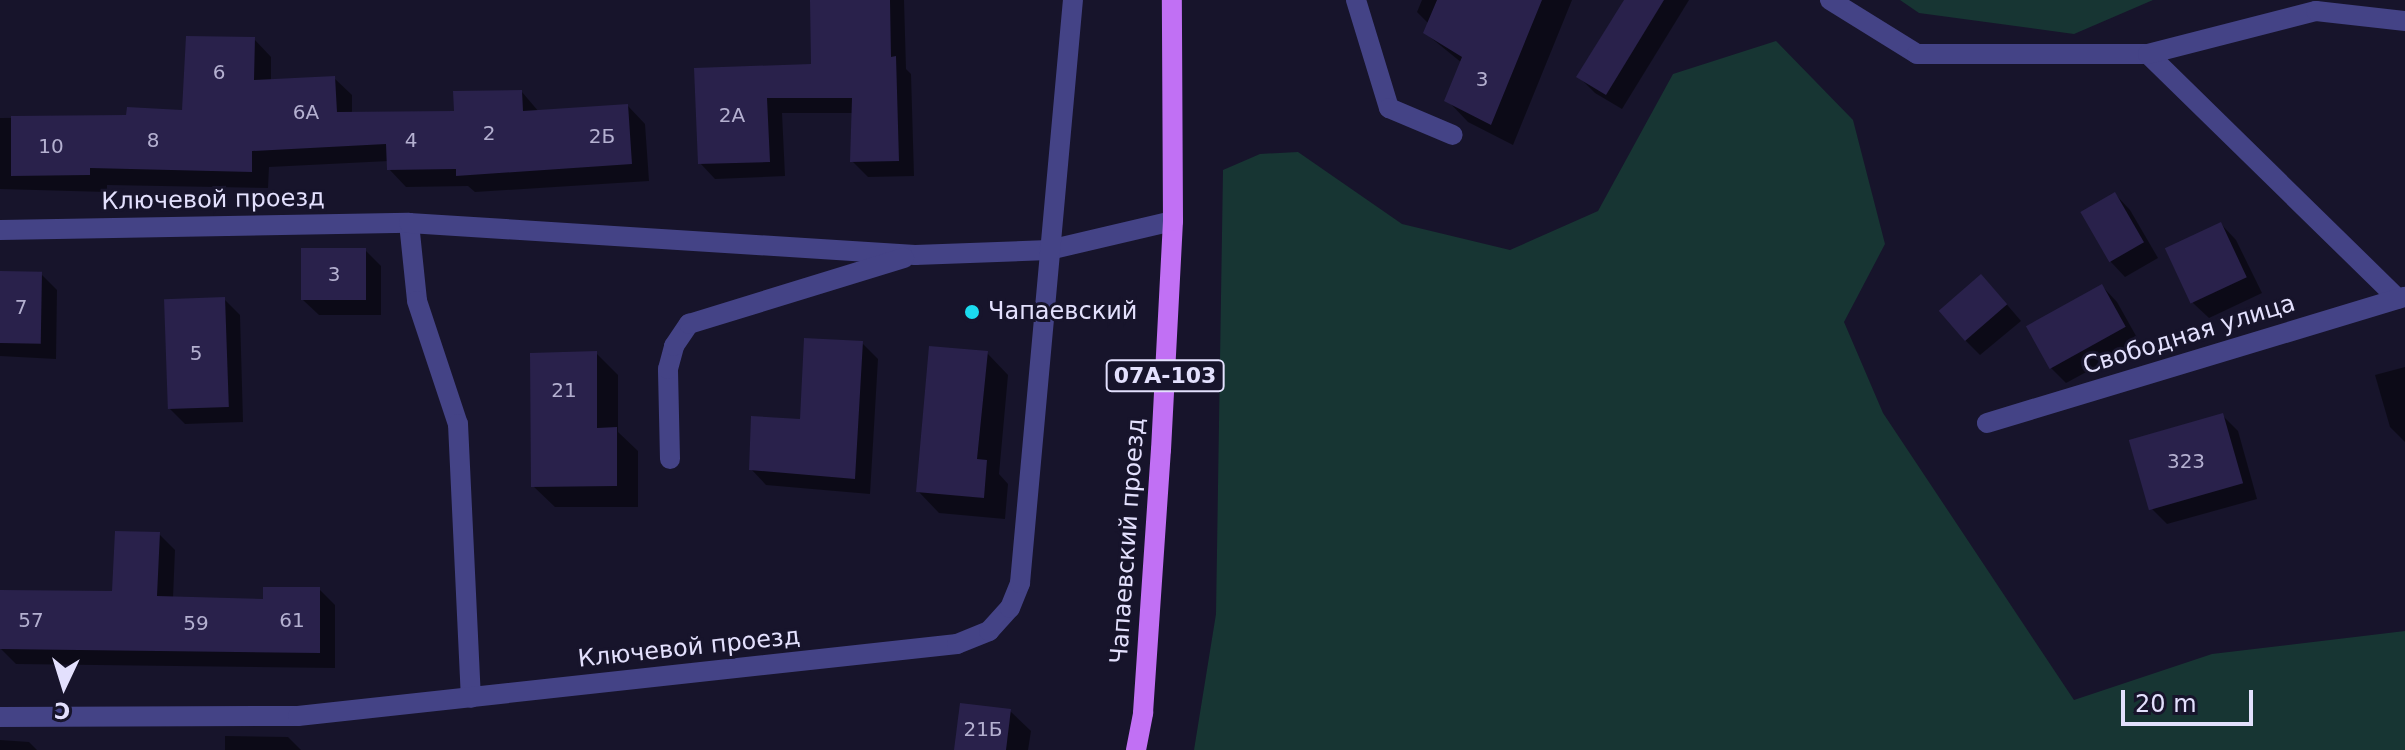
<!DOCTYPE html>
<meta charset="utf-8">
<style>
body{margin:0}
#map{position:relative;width:2405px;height:750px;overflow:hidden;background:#17142b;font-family:"DejaVu Sans",sans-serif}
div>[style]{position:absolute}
.green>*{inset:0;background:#173533}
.shadow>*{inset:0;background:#0007}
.building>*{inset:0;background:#29214b;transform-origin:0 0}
.minor>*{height:20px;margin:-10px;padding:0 10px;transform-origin:10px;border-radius:10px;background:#444386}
.major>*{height:20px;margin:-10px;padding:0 10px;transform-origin:10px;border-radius:10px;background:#c170f4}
.dots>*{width:22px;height:22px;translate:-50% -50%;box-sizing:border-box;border:4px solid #17142b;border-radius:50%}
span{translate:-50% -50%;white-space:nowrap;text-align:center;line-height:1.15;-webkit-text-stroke:6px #17142b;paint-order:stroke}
.number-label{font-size:20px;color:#b4b0d0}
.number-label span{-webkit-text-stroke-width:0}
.shield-label span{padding:2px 6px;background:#17142b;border:2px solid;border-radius:6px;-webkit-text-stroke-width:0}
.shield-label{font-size:22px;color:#e3e0fd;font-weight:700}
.street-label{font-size:24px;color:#e3e0fd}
.poi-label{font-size:24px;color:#e3e0fd}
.left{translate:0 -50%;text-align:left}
.north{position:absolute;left:24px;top:646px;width:80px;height:80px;-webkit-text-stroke:6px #17142b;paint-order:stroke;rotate:184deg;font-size:22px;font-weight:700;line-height:32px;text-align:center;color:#e3e0fd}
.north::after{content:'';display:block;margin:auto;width:28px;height:36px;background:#e3e0fd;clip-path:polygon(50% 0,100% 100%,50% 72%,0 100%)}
.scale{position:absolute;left:2121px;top:690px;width:132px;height:36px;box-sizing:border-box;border:4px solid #e3e0fd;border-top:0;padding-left:10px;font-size:24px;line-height:28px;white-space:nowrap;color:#e3e0fd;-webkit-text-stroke:6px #17142b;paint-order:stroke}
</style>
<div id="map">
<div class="green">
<i style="clip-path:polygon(1900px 0,2153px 0,2074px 34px,1919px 13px)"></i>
<i style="clip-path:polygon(1776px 41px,1853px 120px,1885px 244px,1844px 322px,1883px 413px,2074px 700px,2212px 654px,2405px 631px,2405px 750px,1194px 750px,1216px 614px,1223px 170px,1260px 154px,1298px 152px,1402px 224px,1510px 250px,1598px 211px,1673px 74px)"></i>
</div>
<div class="shadow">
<i style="clip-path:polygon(812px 0,904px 0,906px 69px,911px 74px,914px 176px,868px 177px,852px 161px,854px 113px,782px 113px,785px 176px,715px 179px,700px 163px,696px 70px,813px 66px)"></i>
<i style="clip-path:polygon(1422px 0,1572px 0,1513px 145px,1468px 122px,1447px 100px,1462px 63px,1425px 33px,1429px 24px,1417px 12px)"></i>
<i style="clip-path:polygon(1626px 0,1689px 0,1622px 109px,1595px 93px,1579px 77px)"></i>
<i style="clip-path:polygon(254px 39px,271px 57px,271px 81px,334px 78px,352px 95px,352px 114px,456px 113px,522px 92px,539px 112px,628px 106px,645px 124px,649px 181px,475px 192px,468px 186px,406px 187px,389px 169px,389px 161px,269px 167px,268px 188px,107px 185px,107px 192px,0 189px,0 118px,128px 117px,184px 112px)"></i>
<i style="clip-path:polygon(2115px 194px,2130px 210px,2158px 258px,2125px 277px,2110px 261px,2082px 213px)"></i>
<i style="clip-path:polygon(2221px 224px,2236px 240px,2262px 293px,2209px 318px,2193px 303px)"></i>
<i style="clip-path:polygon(365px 250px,381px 266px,381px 315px,319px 315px,303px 300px)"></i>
<i style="clip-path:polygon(0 273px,41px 274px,57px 290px,56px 359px,0 356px)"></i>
<i style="clip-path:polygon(2102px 286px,2117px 302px,2140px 343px,2066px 383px,2050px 367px)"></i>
<i style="clip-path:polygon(1997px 293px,2021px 321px,1980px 355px,1964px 339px)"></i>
<i style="clip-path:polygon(224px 299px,240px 315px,243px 422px,185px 424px,169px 408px)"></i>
<i style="clip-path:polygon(862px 343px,878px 359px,870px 494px,766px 485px,751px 469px,802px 421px)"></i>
<i style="clip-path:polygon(596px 353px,618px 375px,618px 432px,638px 451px,638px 507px,555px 507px,533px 486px)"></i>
<i style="clip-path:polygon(987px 353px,1008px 375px,999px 474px,1008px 484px,1005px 519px,939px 513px,918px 491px)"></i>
<i style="clip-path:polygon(2405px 367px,2405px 442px,2390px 427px,2375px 375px)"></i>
<i style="clip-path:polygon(2222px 415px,2238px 431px,2257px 499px,2167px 524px,2151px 508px)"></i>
<i style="clip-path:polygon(159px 534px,175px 550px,173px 598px,265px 601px,319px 589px,335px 605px,335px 668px,16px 664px,0 648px,114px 593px)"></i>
<i style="clip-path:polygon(1010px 711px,1031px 731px,1028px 750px,956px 750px)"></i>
<i style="clip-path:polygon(225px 736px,288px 737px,301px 750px,225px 750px)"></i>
<i style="clip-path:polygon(0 740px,29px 742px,37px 750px,0 750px)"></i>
</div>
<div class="building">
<i style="clip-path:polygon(810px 0,890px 0,891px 57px,896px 56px,899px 161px,850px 162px,852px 98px,767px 98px,770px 162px,698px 164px,694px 68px,811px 64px)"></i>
<i style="clip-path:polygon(1437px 0,1542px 0,1491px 125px,1444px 101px,1462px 57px,1423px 33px)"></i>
<i style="clip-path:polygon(1624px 0,1664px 0,1606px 95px,1576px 77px)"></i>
<i style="clip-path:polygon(186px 36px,255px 37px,254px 80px,335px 76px,337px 112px,454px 111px,453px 91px,522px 90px,523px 111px,628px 104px,632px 164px,456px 176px,456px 169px,387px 170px,386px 144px,252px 151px,252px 172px,90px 168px,90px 175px,11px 176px,11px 116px,126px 115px,127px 107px,182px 110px)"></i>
<i style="left:2115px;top:192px;width:58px;height:40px;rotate:60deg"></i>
<i style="left:2221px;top:222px;width:61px;height:62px;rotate:65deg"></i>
<i style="left:366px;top:248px;width:52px;height:65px;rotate:90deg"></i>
<i style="left:0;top:271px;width:42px;height:72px;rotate:1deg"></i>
<i style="left:1981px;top:274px;width:40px;height:56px;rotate:49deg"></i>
<i style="left:2102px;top:284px;width:49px;height:87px;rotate:61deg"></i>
<i style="left:225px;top:297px;width:110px;height:61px;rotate:88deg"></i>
<i style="clip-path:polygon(804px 338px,863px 341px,855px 479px,749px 470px,751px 416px,800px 419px)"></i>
<i style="clip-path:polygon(929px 346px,988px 351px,977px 459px,987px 460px,984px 498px,916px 492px)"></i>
<i style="clip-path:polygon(597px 351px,597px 428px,617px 427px,617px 486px,531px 487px,530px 353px)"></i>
<i style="left:2223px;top:413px;width:73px;height:98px;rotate:74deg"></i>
<i style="clip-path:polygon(115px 531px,160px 532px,157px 596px,263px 599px,263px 587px,320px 587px,320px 653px,0 649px,0 590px,112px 591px)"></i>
<i style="clip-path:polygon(960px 703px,1011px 709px,1006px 750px,954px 750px)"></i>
</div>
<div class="minor">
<i style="left:1356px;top:0;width:113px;rotate:73deg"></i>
<i style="left:1389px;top:108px;width:69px;rotate:22.9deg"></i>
<i style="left:1830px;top:0;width:102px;rotate:31.8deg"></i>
<i style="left:1917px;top:54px;width:231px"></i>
<i style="left:2148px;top:54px;width:350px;rotate:44.4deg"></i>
<i style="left:2148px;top:54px;width:173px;rotate:-14.4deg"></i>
<i style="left:2316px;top:11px;width:90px;rotate:6.4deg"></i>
<i style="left:409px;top:223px;width:78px;rotate:84.1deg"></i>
<i style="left:417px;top:301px;width:130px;rotate:71.6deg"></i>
<i style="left:458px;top:424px;width:274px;rotate:87.3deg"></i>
<i style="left:0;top:230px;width:409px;rotate:-1deg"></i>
<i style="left:409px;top:223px;width:507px;rotate:3.62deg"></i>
<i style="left:915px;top:255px;width:134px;rotate:-2.1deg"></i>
<i style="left:1049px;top:250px;width:127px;rotate:-13.2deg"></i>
<i style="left:1987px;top:423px;width:437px;rotate:-16.8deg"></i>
<i style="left:670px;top:459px;width:90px;rotate:-91.3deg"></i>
<i style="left:668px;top:369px;width:24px;rotate:-75deg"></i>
<i style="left:674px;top:346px;width:27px;rotate:-56deg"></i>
<i style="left:689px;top:324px;width:225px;rotate:-17.1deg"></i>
<i style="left:0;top:717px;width:298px;rotate:-0.2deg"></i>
<i style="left:298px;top:716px;width:663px;rotate:-6.24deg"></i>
<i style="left:957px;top:644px;width:35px;rotate:-22deg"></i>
<i style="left:989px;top:631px;width:31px;rotate:-48deg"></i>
<i style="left:1010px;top:608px;width:27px;rotate:-68deg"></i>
<i style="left:1020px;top:583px;width:585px;rotate:-84.81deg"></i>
</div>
<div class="major">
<i style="left:1136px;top:750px;width:38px;rotate:-79deg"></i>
<i style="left:1143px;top:713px;width:264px;rotate:-86.1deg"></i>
<i style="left:1161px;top:450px;width:229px;rotate:-87deg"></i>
<i style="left:1173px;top:221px;width:221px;rotate:-90.3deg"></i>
</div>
<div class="dots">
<i style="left:972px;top:312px;background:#1bdbee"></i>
</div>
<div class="number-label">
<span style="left:219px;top:72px">6</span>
<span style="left:1482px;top:79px">3</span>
<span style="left:306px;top:112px">6А</span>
<span style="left:732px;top:115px">2А</span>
<span style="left:489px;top:133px">2</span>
<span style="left:602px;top:136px">2Б</span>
<span style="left:153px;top:140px">8</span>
<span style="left:411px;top:140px">4</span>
<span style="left:51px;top:146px">10</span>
<span style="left:334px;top:274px">3</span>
<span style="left:21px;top:307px">7</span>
<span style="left:196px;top:353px">5</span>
<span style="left:564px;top:390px">21</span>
<span style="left:2186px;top:461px">323</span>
<span style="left:31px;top:620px">57</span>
<span style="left:292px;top:620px">61</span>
<span style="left:196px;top:623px">59</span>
<span style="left:983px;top:729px">21Б</span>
</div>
<div class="shield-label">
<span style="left:1165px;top:376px">07А-103</span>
</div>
<div class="street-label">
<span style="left:213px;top:200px;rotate:-1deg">Ключевой проезд</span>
<span style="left:2189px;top:335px;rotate:-17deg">Свободная улица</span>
<span style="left:1128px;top:541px;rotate:-86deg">Чапаевский проезд</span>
<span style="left:689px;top:648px;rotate:-6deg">Ключевой проезд</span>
</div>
<div class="poi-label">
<span class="left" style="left:988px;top:312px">Чапаевский</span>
</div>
<div class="north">С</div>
<div class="scale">20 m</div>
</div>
